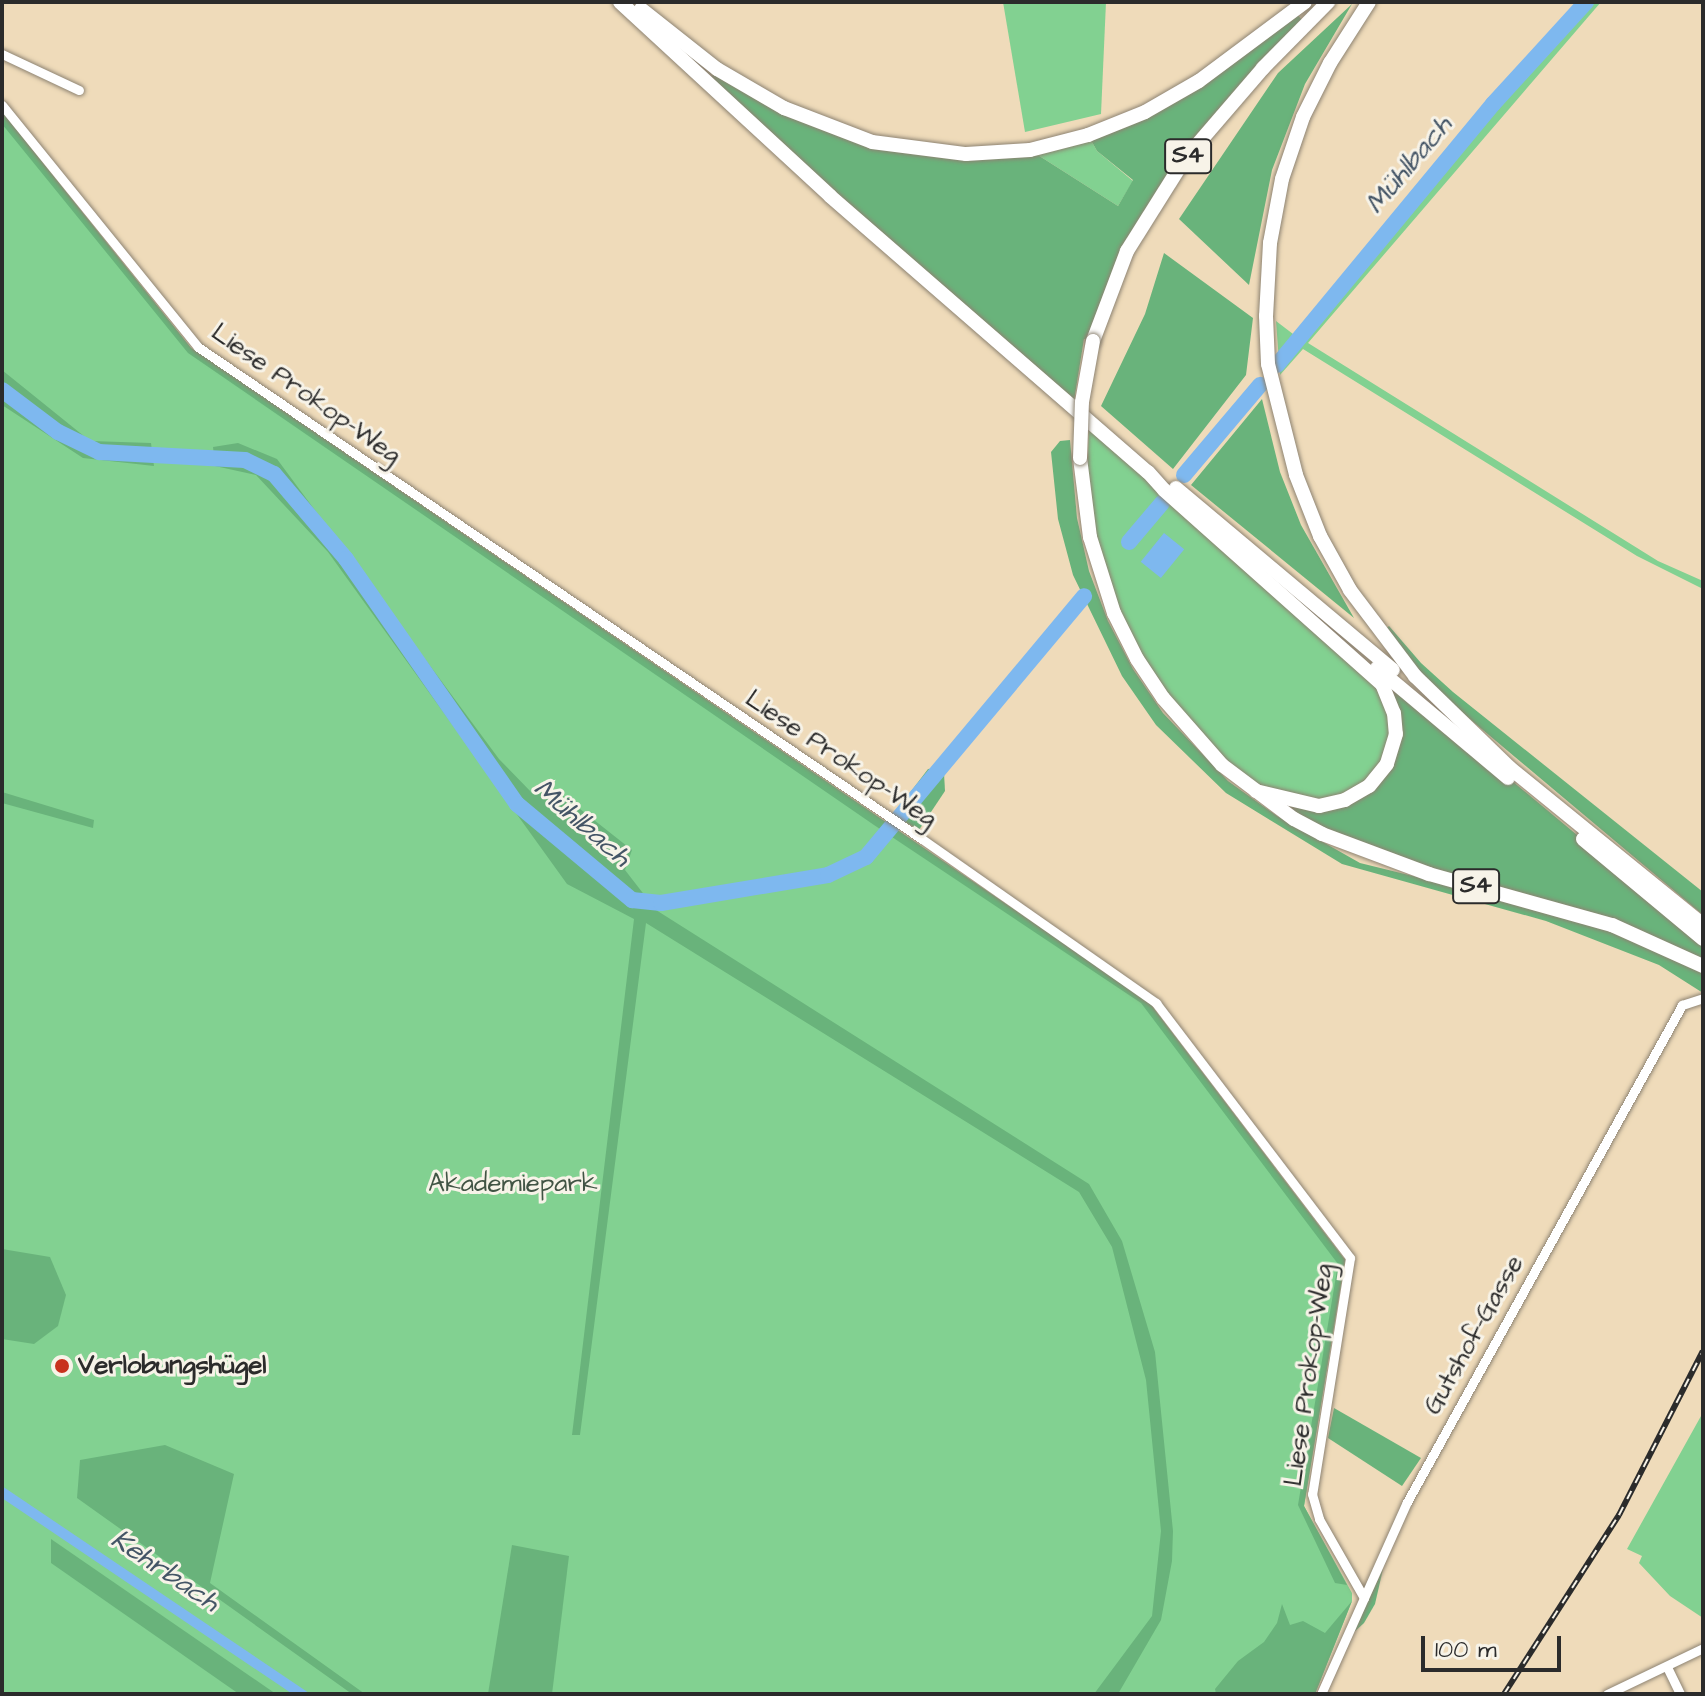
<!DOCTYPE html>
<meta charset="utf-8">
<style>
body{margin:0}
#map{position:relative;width:1705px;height:1696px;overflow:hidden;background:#efdbba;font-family:"Architects Daughter",sans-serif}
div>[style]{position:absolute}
.green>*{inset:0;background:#82d191}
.forest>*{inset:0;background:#69b37b}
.water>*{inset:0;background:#7eb8ef;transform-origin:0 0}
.river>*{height:16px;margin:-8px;padding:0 8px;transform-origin:8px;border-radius:8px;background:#7eb8ef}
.roads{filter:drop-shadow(0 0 2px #8d8372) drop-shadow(0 0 2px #8d8372)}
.minor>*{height:9px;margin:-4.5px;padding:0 4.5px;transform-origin:4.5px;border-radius:4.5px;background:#fff}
.highway>*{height:14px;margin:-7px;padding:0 7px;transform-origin:7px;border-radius:7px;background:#fff}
.rail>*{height:6px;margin-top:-3px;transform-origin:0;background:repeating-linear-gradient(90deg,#f7f3e8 0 9px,#2b2b2b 0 18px);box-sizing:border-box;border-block:2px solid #2b2b2b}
.bridges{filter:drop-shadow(0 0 2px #8d8372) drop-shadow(0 0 2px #8d8372)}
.highway-bridge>*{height:14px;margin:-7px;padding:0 7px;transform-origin:7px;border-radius:7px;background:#fff}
.dots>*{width:22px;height:22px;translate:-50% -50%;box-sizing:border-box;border:4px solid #f7f3e8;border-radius:50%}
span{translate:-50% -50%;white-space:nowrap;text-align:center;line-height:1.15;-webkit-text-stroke:6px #f7f3e8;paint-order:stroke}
.shield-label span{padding:2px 6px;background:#f7f3e8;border:2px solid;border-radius:6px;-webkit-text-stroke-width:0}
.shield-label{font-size:24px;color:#2b2b2b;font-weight:700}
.street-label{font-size:26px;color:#2b2b2b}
.park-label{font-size:26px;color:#415444}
.poi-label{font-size:26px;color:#2b2b2b;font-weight:700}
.left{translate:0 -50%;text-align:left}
.water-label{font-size:28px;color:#456;font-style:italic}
.frame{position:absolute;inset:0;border:4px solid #2b2b2b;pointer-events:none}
.scale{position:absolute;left:1421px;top:1636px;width:140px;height:36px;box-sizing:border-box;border:4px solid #2b2b2b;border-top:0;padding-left:10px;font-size:24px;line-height:28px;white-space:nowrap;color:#2b2b2b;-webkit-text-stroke:6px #f7f3e8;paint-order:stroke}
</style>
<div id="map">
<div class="green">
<i style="clip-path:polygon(1003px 2px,1106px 2px,1101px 114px,1025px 132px)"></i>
<i style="clip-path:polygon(1576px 2px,1601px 2px,1308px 343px,1658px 561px,1703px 581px,1703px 589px,1637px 556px,1303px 349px,1280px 375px,1276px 321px,1293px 334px)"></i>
<i style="clip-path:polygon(2px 112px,191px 348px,1148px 1001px,1345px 1260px,1304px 1506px,1352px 1593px,1352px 1601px,1315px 1694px,2px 1694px)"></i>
<i style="clip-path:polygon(1088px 135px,1097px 151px,1133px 181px,1118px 206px,1030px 150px)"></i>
<i style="clip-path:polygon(1089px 422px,1375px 677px,1394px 713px,1387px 764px,1337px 803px,1256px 791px,1163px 698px,1101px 578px,1080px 458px,1088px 458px)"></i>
<i style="clip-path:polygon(1701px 1416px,1703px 1418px,1703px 1618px,1670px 1596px,1639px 1563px,1642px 1556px,1627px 1549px)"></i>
</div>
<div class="forest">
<i style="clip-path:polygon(1352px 4px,1305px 84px,1272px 170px,1249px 285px,1179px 219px,1278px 73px)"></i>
<i style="clip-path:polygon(1294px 10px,1305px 24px,1151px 210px,1093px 341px,1084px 339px,1073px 407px,707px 83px,717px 69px,784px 108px,918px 150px,1030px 150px,1118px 206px,1133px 180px,1097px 151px,1088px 135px,1145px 112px)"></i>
<i style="clip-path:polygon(2px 112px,191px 348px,1148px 1001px,1345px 1260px,1304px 1506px,1347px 1585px,1335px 1583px,1298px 1505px,1338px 1264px,1141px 1003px,874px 825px,188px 353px,2px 124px)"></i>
<i style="clip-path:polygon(1164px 253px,1253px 318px,1246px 375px,1173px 469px,1101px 406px,1145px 314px)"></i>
<i style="clip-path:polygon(2px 370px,90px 441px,151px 443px,154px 466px,83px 458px,2px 405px)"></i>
<i style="clip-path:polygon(1262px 399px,1280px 472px,1301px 525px,1354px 618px,1191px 485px)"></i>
<i style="clip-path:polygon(1070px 440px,1077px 518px,1089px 571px,1108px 621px,1133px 669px,1163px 713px,1228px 781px,1277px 816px,1360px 863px,1523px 903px,1609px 930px,1703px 973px,1703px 993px,1659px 965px,1546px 921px,1342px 864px,1226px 793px,1156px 725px,1122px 676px,1073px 575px,1058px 519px,1051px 452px,1060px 441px)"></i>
<i style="clip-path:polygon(238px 443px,277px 459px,499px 759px,533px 794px,556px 790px,632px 850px,625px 870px,656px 910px,1089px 1184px,1122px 1241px,1155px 1352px,1173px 1531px,1172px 1561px,1161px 1620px,1118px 1694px,1094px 1694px,1152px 1616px,1161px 1531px,1146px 1380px,1112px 1247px,1079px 1192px,646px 923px,580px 1435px,572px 1435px,634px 919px,567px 884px,328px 552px,256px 475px,215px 466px,213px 447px)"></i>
<i style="clip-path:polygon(1389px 626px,1421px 663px,1453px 692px,1703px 892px,1703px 915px,1446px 699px,1414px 668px,1384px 630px)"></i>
<i style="clip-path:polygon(1382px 684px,1403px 690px,1703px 940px,1703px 966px,1661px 945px,1429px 874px,1294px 819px,1282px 799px,1294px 802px,1353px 796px,1394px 746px)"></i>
<i style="clip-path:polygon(938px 768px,944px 773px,945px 791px,919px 830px,893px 815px,928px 769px)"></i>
<i style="clip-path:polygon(2px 792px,94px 820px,93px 828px,2px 803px)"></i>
<i style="clip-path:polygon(2px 1249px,50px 1257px,66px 1295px,58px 1326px,34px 1344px,2px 1339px)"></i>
<i style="clip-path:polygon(1334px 1408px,1421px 1458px,1402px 1486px,1328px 1438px)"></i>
<i style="clip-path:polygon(165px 1445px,234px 1474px,210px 1583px,365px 1694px,352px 1694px,77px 1498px,80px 1460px)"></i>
<i style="clip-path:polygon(51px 1539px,276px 1694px,239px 1694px,51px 1563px)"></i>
<i style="clip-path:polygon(512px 1545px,569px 1556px,552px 1694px,488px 1694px)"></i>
<i style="clip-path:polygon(1383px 1569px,1375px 1604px,1364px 1623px,1352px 1634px)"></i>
<i style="clip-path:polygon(1352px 1601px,1315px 1694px,1216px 1694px,1215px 1689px,1238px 1661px,1264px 1642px,1277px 1623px,1282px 1604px,1290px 1625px,1303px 1621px,1325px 1633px)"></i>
</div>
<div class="water">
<i style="left:1164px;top:533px;width:26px;height:37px;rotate:39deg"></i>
<i style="left:2px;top:1486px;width:368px;height:10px;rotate:34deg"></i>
</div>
<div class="river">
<i style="left:1277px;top:365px;width:339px;rotate:-50.4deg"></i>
<i style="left:1493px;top:104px;width:138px;rotate:-47.6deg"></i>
<i style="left:2px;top:390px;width:70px;rotate:36.9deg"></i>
<i style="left:58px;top:432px;width:46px;rotate:26deg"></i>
<i style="left:99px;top:452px;width:146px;rotate:3.1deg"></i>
<i style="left:245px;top:460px;width:32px;rotate:26deg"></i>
<i style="left:274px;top:474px;width:111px;rotate:49.7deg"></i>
<i style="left:346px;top:559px;width:299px;rotate:55.1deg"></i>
<i style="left:517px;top:804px;width:150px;rotate:39.9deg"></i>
<i style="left:632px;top:900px;width:29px;rotate:6deg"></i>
<i style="left:661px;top:903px;width:169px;rotate:-9.5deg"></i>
<i style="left:828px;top:875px;width:42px;rotate:-25.3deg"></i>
<i style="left:866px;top:857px;width:340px;rotate:-50.1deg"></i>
<i style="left:1184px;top:475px;width:118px;rotate:-49.8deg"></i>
<i style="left:1129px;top:542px;width:51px;rotate:-49.8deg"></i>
</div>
<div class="roads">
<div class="minor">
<i style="left:2px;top:54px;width:85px;rotate:25.1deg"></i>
<i style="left:2px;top:105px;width:311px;rotate:51deg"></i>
<i style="left:198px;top:347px;width:875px;rotate:34.2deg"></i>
<i style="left:922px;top:839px;width:286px;rotate:35deg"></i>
<i style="left:1156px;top:1003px;width:320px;rotate:52.7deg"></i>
<i style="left:1350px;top:1258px;width:239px;rotate:99.1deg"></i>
<i style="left:1312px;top:1494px;width:26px;rotate:74deg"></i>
<i style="left:1319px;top:1519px;width:91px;rotate:60.3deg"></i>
<i style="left:1667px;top:1667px;width:30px;rotate:64deg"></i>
<i style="left:1321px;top:1694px;width:210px;rotate:-65.9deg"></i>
<i style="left:1407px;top:1502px;width:568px;rotate:-61.04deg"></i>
<i style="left:1682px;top:1005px;width:22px;rotate:-18deg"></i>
<i style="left:1607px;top:1694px;width:106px;rotate:-25.6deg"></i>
</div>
<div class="highway">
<i style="left:620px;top:2px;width:286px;rotate:42.7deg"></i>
<i style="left:830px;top:196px;width:421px;rotate:41deg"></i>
<i style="left:1148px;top:472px;width:24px;rotate:48deg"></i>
<i style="left:1164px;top:490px;width:292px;rotate:41.7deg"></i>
<i style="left:1382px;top:684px;width:31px;rotate:68deg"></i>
<i style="left:1394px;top:713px;width:21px;rotate:85deg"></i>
<i style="left:1396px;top:734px;width:31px;rotate:107deg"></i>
<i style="left:1387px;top:764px;width:28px;rotate:129deg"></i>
<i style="left:1369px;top:786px;width:28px;rotate:150deg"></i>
<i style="left:1345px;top:800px;width:27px;rotate:167deg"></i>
<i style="left:1319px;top:806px;width:65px;rotate:-166.6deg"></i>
<i style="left:1369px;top:2px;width:72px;rotate:122.6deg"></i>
<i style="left:1330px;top:63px;width:60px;rotate:116.6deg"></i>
<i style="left:1303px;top:117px;width:65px;rotate:108.7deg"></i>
<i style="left:1282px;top:179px;width:65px;rotate:100.6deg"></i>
<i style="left:1270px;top:243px;width:73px;rotate:93.1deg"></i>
<i style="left:1266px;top:316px;width:48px;rotate:87.6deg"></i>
<i style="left:1268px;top:364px;width:114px;rotate:75.8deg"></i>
<i style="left:1296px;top:475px;width:66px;rotate:68.5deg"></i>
<i style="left:1320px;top:536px;width:62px;rotate:60.9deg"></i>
<i style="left:1350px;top:590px;width:108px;rotate:52.9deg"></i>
<i style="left:1415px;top:676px;width:132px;rotate:44.1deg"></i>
<i style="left:1510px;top:768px;width:249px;rotate:39.1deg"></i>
<i style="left:641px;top:9px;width:97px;rotate:38.3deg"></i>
<i style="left:717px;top:69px;width:78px;rotate:30.2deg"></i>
<i style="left:784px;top:108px;width:94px;rotate:21.1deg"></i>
<i style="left:872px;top:142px;width:95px;rotate:7.3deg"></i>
<i style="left:966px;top:154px;width:64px;rotate:-3.6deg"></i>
<i style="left:1030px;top:150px;width:60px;rotate:-14.5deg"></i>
<i style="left:1088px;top:135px;width:61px;rotate:-22deg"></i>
<i style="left:1145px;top:112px;width:62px;rotate:-29.9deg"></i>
<i style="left:1199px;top:81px;width:132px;rotate:-36.7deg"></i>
<i style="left:1093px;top:341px;width:96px;rotate:-69.3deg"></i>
<i style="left:1127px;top:251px;width:107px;rotate:-57.9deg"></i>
<i style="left:1184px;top:160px;width:121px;rotate:-49.3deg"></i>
<i style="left:1263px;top:68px;width:93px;rotate:-45.4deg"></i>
<i style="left:1080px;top:458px;width:80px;rotate:82.8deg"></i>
<i style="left:1090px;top:537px;width:80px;rotate:72.5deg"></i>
<i style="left:1114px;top:613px;width:51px;rotate:63.4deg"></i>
<i style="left:1137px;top:659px;width:47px;rotate:56.3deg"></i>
<i style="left:1163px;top:698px;width:89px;rotate:48.6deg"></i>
<i style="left:1222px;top:765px;width:90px;rotate:36.9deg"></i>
<i style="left:1294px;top:819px;width:32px;rotate:28deg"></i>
<i style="left:1322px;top:834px;width:114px;rotate:20.5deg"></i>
<i style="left:1429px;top:874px;width:190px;rotate:15.6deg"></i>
<i style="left:1612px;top:925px;width:100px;rotate:24.3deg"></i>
<i style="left:1176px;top:488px;width:283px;rotate:40deg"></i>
<i style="left:1377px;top:668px;width:171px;rotate:40deg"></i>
<i style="left:1583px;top:839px;width:156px;rotate:39.8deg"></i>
</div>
</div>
<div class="rail">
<i style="left:1504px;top:1694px;width:213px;rotate:-57.3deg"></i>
<i style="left:1619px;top:1515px;width:184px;rotate:-62.9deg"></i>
</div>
<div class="bridges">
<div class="highway-bridge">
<i style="left:1080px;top:458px;width:56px;rotate:-88deg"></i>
<i style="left:1082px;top:402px;width:62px;rotate:-79.8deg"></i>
</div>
</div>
<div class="dots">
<i style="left:62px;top:1366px;background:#c8321e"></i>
</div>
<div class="shield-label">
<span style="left:1188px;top:156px">S4</span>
<span style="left:1476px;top:886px">S4</span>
</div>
<div class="street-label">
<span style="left:306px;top:394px;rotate:35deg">Liese Prokop-Weg</span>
<span style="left:841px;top:759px;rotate:34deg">Liese Prokop-Weg</span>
<span style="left:1474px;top:1335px;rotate:-61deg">Gutshof-Gasse</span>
<span style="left:1309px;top:1375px;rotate:-82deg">Liese Prokop-Weg</span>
</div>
<div class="park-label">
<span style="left:513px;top:1184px">Akademiepark</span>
</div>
<div class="poi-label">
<span class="left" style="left:78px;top:1366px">Verlobungshügel</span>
</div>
<div class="water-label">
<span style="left:1409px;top:165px;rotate:-50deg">Mühlbach</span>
<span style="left:582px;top:823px;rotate:41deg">Mühlbach</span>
<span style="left:165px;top:1571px;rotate:34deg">Kehrbach</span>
</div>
<div class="frame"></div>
<div class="scale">100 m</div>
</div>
